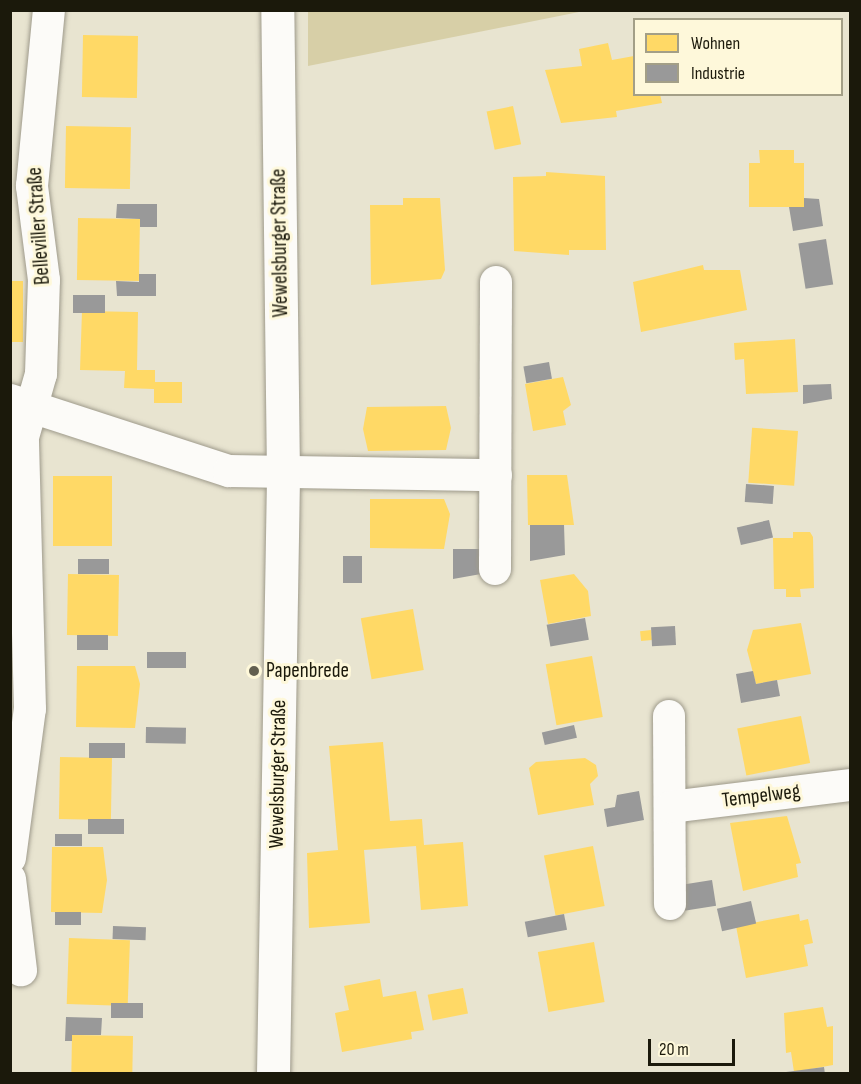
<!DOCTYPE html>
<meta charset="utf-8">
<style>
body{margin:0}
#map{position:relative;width:861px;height:1084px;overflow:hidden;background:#e8e4d0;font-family:"Sofia Sans Condensed",sans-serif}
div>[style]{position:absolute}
.green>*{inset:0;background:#d7cfa7}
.homes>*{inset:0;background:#ffd966;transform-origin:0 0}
.industry>*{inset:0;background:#999;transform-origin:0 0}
.roads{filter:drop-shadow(0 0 2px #9e9a8b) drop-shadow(0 0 2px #9e9a8b)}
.minor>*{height:32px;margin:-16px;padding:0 16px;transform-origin:16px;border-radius:16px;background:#fcfbf8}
.major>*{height:33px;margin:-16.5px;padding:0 16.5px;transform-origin:16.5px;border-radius:16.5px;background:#fcfbf8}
.dots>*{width:16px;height:16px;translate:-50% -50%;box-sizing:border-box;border:3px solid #fef8da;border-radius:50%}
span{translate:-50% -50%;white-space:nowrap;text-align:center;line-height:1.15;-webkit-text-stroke:6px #fef8da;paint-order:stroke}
.street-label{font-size:21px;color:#1b190b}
.poi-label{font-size:21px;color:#1b190b}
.left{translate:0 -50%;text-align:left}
.frame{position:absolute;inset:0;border:12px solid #1b190b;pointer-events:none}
.legend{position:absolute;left:633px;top:18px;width:210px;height:78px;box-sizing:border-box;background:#fef8da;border:2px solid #a39f87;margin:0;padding:8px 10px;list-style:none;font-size:18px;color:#1b190b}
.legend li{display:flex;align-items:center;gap:12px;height:30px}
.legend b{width:30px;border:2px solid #a39f87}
.scale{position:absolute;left:648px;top:1039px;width:87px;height:27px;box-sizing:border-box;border:3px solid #1b190b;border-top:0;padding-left:8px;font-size:18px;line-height:21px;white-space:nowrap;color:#1b190b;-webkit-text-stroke:4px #fef8da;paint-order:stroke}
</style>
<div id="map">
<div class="green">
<i style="clip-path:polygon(308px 10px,584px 10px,584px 11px,308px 66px)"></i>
</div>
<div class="homes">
<i style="left:83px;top:35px;width:55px;height:62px;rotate:1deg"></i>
<i style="clip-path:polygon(608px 43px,612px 60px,634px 56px,634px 94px,660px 94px,662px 103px,616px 111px,617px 117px,561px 123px,545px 70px,582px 66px,579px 49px)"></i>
<i style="left:513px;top:106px;width:39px;height:27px;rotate:78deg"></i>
<i style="left:66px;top:126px;width:65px;height:62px;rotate:1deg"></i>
<i style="clip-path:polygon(759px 150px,794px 150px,794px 163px,804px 163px,804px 207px,749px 207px,749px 163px,760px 163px)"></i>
<i style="clip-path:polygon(546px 172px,605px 176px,606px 250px,569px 250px,569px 255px,514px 251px,513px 177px,546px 176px)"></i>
<i style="clip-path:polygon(403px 198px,440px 198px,445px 270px,441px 279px,371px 285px,370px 205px,403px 205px)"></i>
<i style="left:78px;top:218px;width:62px;height:62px;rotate:1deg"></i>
<i style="clip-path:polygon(703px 265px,704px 270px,740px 270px,747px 310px,641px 332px,633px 282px)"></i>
<i style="left:10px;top:281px;width:13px;height:61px"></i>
<i style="clip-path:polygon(82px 311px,138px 312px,137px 370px,155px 370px,155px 382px,182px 382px,182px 403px,154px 403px,154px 389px,124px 388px,125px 371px,80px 370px)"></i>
<i style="clip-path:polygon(795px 339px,798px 392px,746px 394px,744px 359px,735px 360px,734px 343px)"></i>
<i style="clip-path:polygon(563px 377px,571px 405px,563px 411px,566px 425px,533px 431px,525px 384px)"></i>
<i style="clip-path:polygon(446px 406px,451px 428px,446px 450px,368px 451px,363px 429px,367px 407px)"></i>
<i style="left:798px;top:431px;width:55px;height:46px;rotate:94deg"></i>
<i style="clip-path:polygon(527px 475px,567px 475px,574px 525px,528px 525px)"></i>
<i style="left:53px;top:476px;width:59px;height:70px"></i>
<i style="clip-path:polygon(370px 499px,444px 499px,450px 514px,444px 549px,370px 548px)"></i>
<i style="clip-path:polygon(793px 532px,810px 532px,813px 537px,814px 588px,800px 589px,801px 597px,786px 597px,786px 589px,774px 589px,773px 538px,793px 538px)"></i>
<i style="left:68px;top:574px;width:51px;height:61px;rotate:1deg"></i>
<i style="clip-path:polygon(574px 574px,588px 591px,591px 616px,548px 624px,540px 580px)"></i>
<i style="left:413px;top:609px;width:62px;height:53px;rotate:80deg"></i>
<i style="clip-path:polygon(801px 623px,811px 674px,756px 684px,747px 650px,753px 630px)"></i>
<i style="left:651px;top:630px;width:10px;height:11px;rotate:84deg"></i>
<i style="left:592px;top:656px;width:62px;height:47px;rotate:80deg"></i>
<i style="clip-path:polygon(77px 666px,135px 666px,140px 684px,135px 728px,76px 727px)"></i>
<i style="left:801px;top:716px;width:48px;height:65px;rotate:79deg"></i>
<i style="clip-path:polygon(383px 742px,390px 821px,422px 819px,424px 845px,463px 842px,468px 906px,421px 910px,416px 846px,364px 850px,370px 923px,309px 928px,307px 853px,338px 850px,329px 746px)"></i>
<i style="left:60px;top:757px;width:52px;height:62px;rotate:1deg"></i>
<i style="clip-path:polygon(585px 758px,596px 765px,598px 776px,590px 784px,594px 805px,538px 815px,529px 768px,536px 762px)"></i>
<i style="clip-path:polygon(787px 816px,801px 863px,796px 864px,798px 877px,743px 891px,730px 823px)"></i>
<i style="left:593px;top:846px;width:61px;height:50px;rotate:79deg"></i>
<i style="clip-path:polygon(52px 847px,103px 847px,107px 880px,102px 913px,51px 912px)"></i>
<i style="clip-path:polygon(799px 914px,800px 921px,808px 919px,813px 943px,804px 945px,808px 966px,746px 978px,736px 926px)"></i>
<i style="left:69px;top:938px;width:61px;height:66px;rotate:2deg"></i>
<i style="left:594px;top:942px;width:61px;height:57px;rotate:80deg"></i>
<i style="clip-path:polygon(380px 979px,383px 997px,416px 991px,424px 1030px,411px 1032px,412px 1039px,342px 1052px,335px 1013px,349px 1010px,344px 986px)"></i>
<i style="left:463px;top:988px;width:26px;height:36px;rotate:79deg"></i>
<i style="clip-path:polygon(823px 1007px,827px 1027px,833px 1026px,833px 1065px,794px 1072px,791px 1052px,786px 1053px,784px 1013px)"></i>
<i style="left:72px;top:1035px;width:61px;height:39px;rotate:1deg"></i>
</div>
<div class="industry">
<i style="clip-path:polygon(804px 198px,819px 199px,823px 226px,793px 231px,789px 207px,804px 207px)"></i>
<i style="clip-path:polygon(117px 204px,157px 204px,157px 227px,140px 227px,140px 219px,116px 218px)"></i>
<i style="left:826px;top:239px;width:46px;height:28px;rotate:81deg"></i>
<i style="clip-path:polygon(139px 274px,156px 274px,156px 296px,117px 296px,116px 281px,139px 282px)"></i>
<i style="left:73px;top:295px;width:32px;height:18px"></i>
<i style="left:549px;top:362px;width:17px;height:26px;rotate:80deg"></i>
<i style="clip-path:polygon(831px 384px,832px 399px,803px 404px,803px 385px)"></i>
<i style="left:746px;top:484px;width:28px;height:18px;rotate:4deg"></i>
<i style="left:769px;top:520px;width:18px;height:33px;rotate:77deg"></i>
<i style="clip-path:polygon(530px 525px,564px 525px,565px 555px,530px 561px)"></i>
<i style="clip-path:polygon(453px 549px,481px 549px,481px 574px,453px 579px)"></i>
<i style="left:343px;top:556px;width:19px;height:27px"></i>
<i style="left:78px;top:559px;width:31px;height:15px"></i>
<i style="left:585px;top:618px;width:22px;height:39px;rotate:80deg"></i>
<i style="left:675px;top:626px;width:19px;height:24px;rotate:87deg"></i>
<i style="left:77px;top:635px;width:31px;height:15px"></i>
<i style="left:147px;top:652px;width:39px;height:16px"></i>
<i style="clip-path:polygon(753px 671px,756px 684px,777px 680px,780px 696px,741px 703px,736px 674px)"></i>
<i style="left:574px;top:725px;width:13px;height:33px;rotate:77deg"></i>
<i style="left:146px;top:727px;width:40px;height:16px;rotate:1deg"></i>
<i style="left:89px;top:743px;width:36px;height:15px"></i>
<i style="clip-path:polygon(639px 791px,644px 820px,607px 827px,604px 809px,615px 807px,617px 795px)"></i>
<i style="left:88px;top:819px;width:36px;height:15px"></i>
<i style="left:55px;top:834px;width:27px;height:12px"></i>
<i style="left:712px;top:880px;width:26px;height:32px;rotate:81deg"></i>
<i style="left:751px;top:901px;width:23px;height:35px;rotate:77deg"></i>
<i style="left:55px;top:912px;width:26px;height:13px"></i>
<i style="left:564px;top:914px;width:16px;height:40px;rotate:79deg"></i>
<i style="left:113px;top:926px;width:33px;height:13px;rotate:2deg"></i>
<i style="left:143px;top:1003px;width:15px;height:32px;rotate:90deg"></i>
<i style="clip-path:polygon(66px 1017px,102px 1018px,101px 1035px,72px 1035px,72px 1041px,65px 1041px)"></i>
<i style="clip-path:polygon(824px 1067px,825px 1074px,786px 1074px,786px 1072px)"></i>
</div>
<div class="roads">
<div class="minor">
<i style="left:10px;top:400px;width:230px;rotate:18deg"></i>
<i style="left:229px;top:471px;width:267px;rotate:0.9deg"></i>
<i style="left:495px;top:569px;width:287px;rotate:-89.8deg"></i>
<i style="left:669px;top:716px;width:188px;rotate:89.7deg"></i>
<i style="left:671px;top:807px;width:180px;rotate:-7deg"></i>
<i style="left:10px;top:858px;width:150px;rotate:-82.4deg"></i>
<i style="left:30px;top:709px;width:272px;rotate:-91.5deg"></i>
<i style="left:23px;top:437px;width:66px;rotate:-74.1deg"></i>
<i style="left:41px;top:374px;width:94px;rotate:-88.2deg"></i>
<i style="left:44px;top:280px;width:95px;rotate:-97.3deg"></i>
<i style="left:32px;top:186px;width:177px;rotate:-84.5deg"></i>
<i style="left:10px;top:879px;width:92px;rotate:83.1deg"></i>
</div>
<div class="major">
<i style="left:273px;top:1074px;width:599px;rotate:-89.04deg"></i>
<i style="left:283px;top:475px;width:465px;rotate:-90.7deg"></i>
</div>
</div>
<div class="dots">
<i style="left:254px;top:671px;background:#636050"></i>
</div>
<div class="street-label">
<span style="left:39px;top:226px;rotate:-94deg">Belleviller Straße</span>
<span style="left:280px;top:243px;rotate:-91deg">Wewelsburger Straße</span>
<span style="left:278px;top:774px;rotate:-89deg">Wewelsburger Straße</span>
<span style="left:761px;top:796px;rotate:-7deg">Tempelweg</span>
</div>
<div class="poi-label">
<span class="left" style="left:266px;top:671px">Papenbrede</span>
</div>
<div class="frame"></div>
<ul class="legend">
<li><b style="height:16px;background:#ffd966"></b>Wohnen</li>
<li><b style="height:16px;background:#999"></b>Industrie</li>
</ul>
<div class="scale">20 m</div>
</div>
